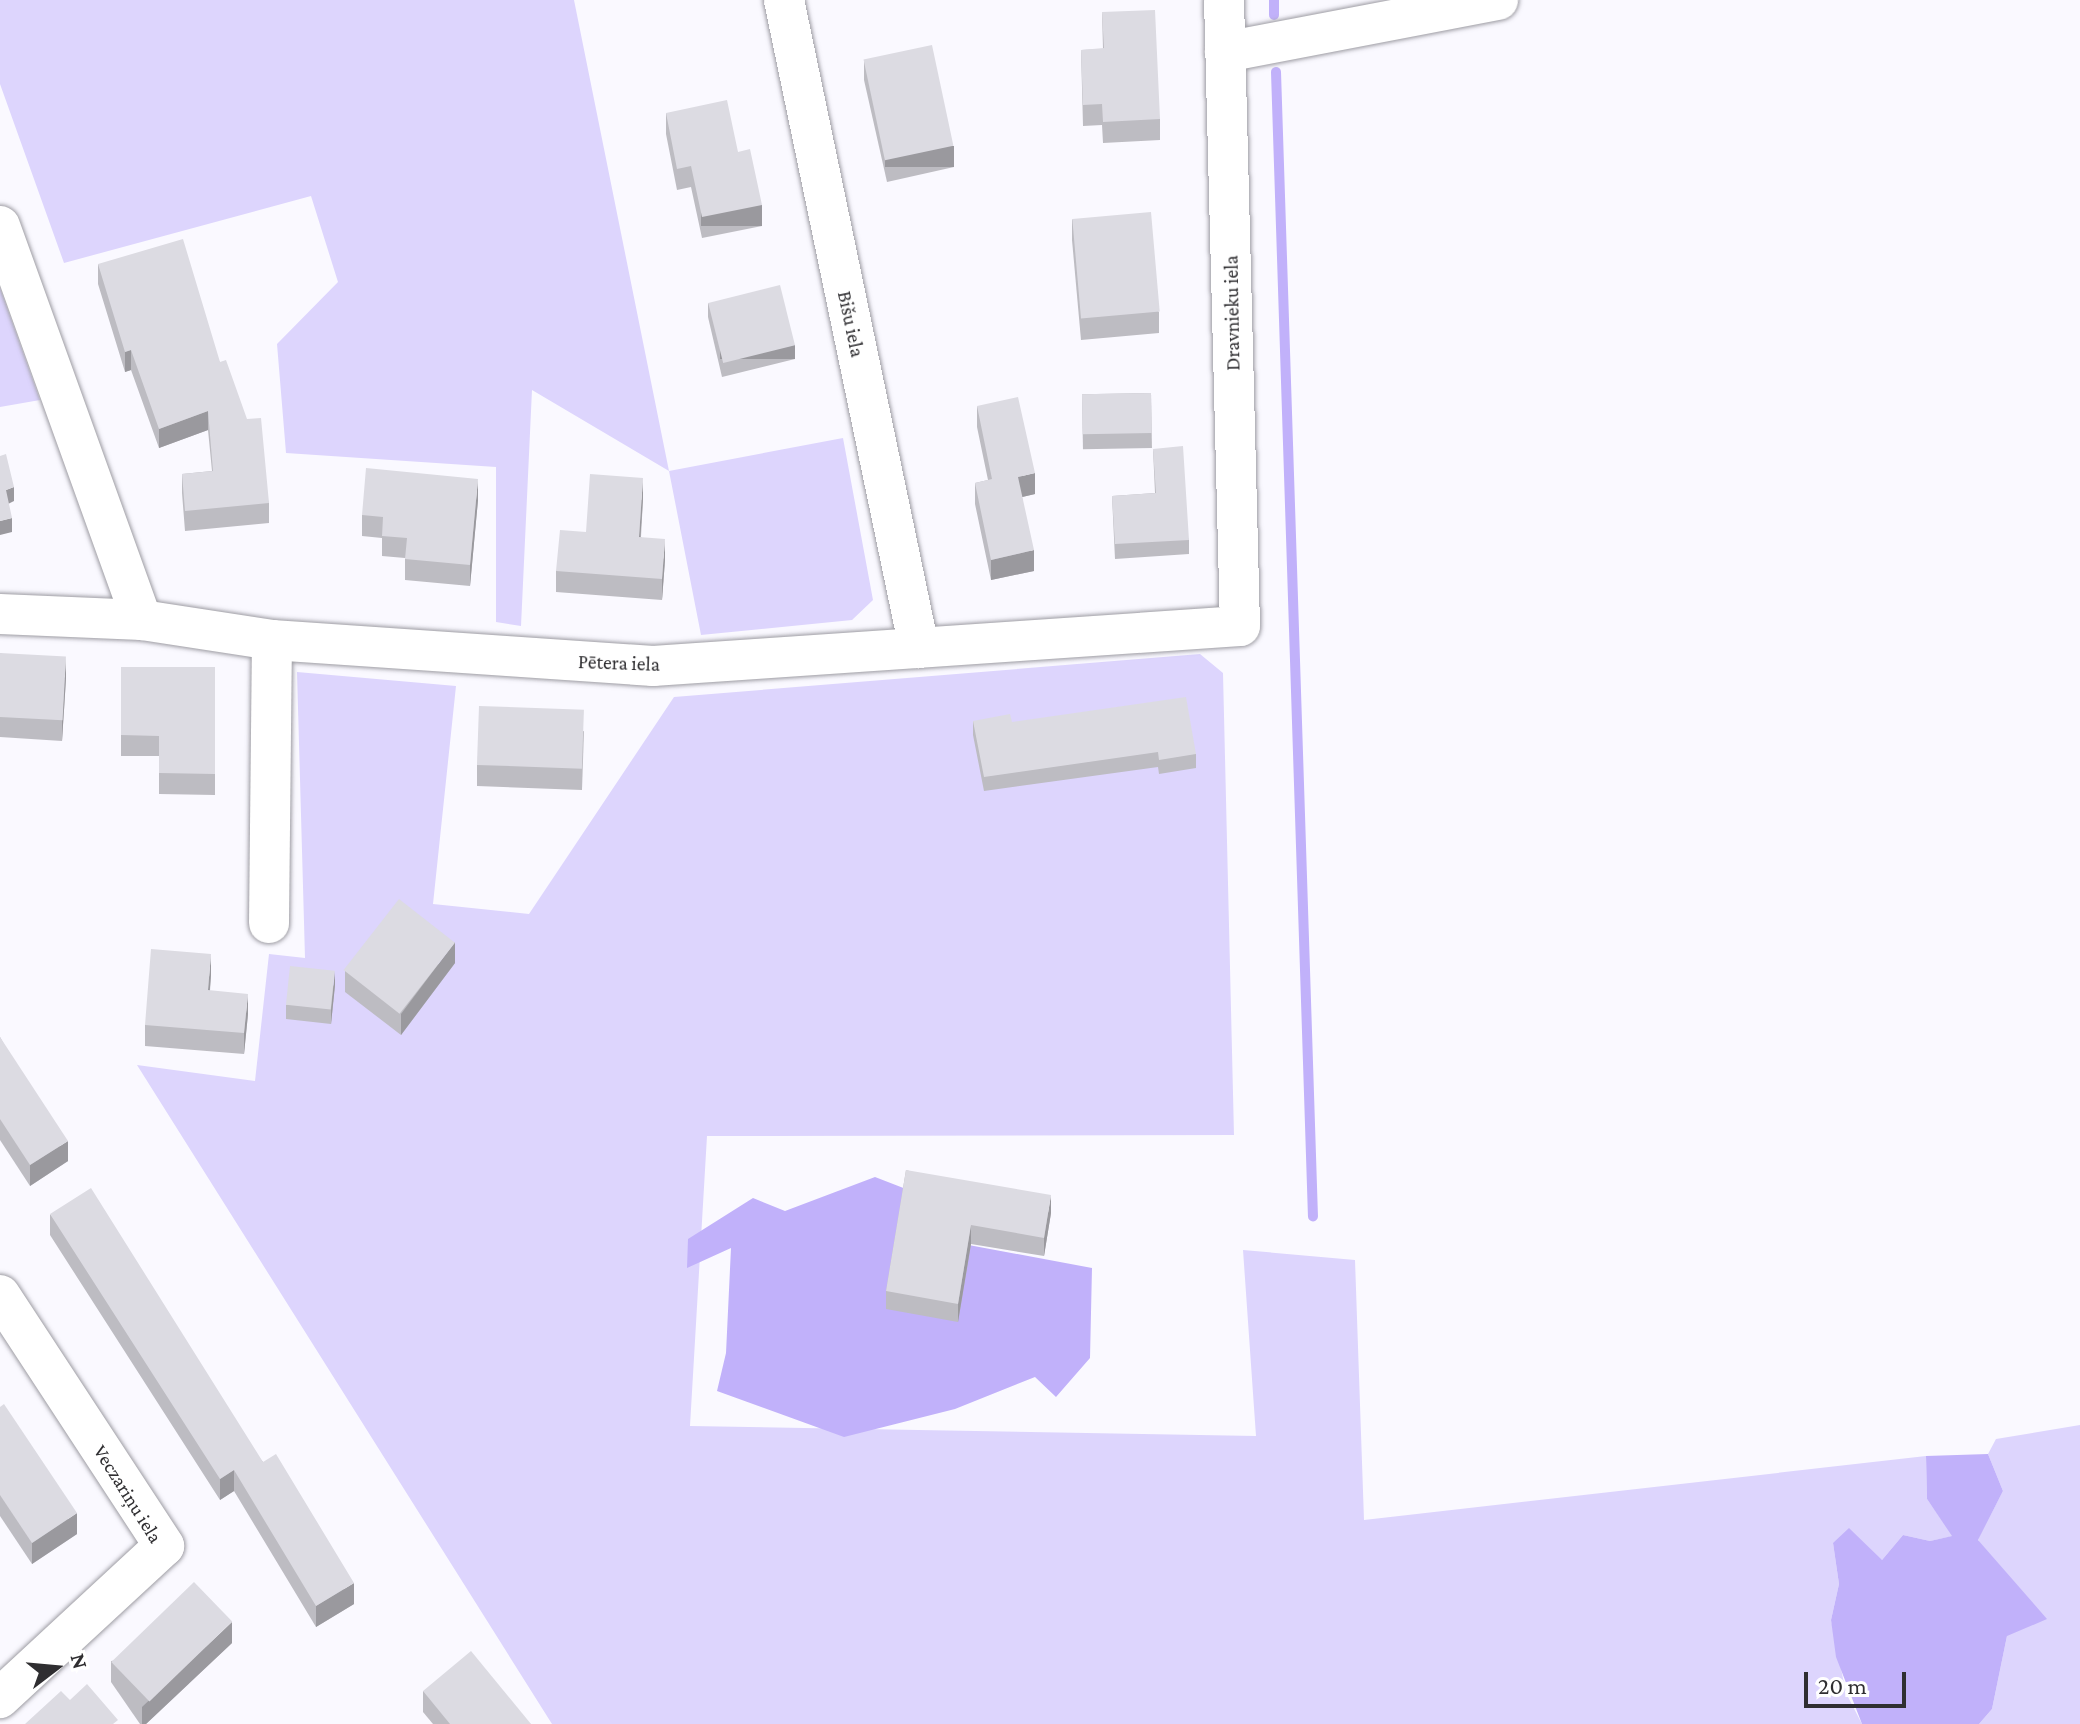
<!DOCTYPE html>
<meta charset="utf-8">
<style>
body{margin:0}
#map{position:relative;width:2080px;height:1724px;overflow:hidden;background:#faf9ff;font-family:"Crimson Pro",serif}
div>[style]{position:absolute}
.green>*{inset:0;background:#ddd5fd}
.forest>*{inset:0;background:#c1b1fa}
.stream>*{height:10px;margin:-5px;padding:0 5px;transform-origin:5px;border-radius:5px;background:#c1b1fa}
.roads{filter:drop-shadow(0 0 2px #9e9da4) drop-shadow(0 0 2px #9e9da4)}
.minor>*{height:40px;margin:-20px;padding:0 20px;transform-origin:20px;border-radius:20px;background:#fff}
.wall>*{inset:0;background:#bdbcc2;transform-origin:0 0}
.shaded-wall>*{inset:0;background:#9a999e;transform-origin:0 0}
.building>*{inset:0;background:#dcdbe2;transform-origin:0 0}
span{translate:-50% -50%;white-space:nowrap;text-align:center;line-height:1.15;-webkit-text-stroke:6px #fff;paint-order:stroke}
.street-label{font-size:20px;color:#2f2e31}
.north{position:absolute;left:16px;top:1628px;width:80px;height:80px;-webkit-text-stroke:6px #fff;paint-order:stroke;rotate:74deg;font-size:22px;font-weight:700;line-height:32px;text-align:center;color:#2f2e31}
.north::after{content:'';display:block;margin:auto;width:28px;height:36px;background:#2f2e31;clip-path:polygon(50% 0,100% 100%,50% 72%,0 100%)}
.scale{position:absolute;left:1804px;top:1672px;width:102px;height:36px;box-sizing:border-box;border:4px solid #2f2e31;border-top:0;padding-left:10px;font-size:24px;line-height:28px;white-space:nowrap;color:#2f2e31;-webkit-text-stroke:6px #fff;paint-order:stroke}
</style>
<div id="map">
<div class="green">
<i style="clip-path:polygon(0 0,574px 0,669px 471px,843px 438px,873px 600px,852px 620px,701px 635px,669px 471px,532px 390px,521px 626px,496px 622px,496px 467px,286px 453px,277px 344px,338px 282px,311px 196px,64px 263px,0 84px)"></i>
<i style="clip-path:polygon(0 288px,40px 400px,0 407px)"></i>
<i style="clip-path:polygon(1200px 654px,1223px 673px,1234px 1135px,707px 1136px,690px 1426px,1256px 1436px,1243px 1250px,1355px 1260px,1364px 1520px,1926px 1456px,1927px 1499px,1953px 1536px,1930px 1541px,1903px 1535px,1882px 1560px,1833px 1543px,1839px 1584px,1831px 1620px,1846px 1693px,1862px 1724px,552px 1724px,137px 1065px,255px 1081px,269px 954px,305px 958px,297px 672px,456px 686px,433px 904px,529px 914px,674px 697px)"></i>
<i style="clip-path:polygon(2080px 1425px,2080px 1724px,1979px 1724px,1992px 1709px,2007px 1636px,1978px 1539px,2003px 1491px,1988px 1454px,1996px 1439px)"></i>
</div>
<div class="forest">
<i style="clip-path:polygon(875px 1177px,906px 1189px,899px 1232px,1092px 1268px,1090px 1358px,1056px 1397px,1035px 1377px,955px 1409px,844px 1437px,717px 1391px,726px 1353px,731px 1248px,687px 1268px,688px 1239px,753px 1198px,785px 1211px)"></i>
<i style="clip-path:polygon(1988px 1454px,2003px 1491px,1978px 1540px,2047px 1619px,2007px 1636px,1992px 1709px,1979px 1724px,1862px 1724px,1836px 1657px,1831px 1620px,1839px 1584px,1833px 1543px,1849px 1528px,1882px 1560px,1903px 1535px,1930px 1541px,1952px 1536px,1927px 1499px,1926px 1456px)"></i>
</div>
<div class="stream">
<i style="left:1274px;top:0;width:15px;rotate:90deg"></i>
<i style="left:1276px;top:72px;width:1145px;rotate:88.15deg"></i>
</div>
<div class="roads">
<div class="minor">
<i style="left:784px;top:0;width:662px;rotate:78.23deg"></i>
<i style="left:1225px;top:52px;width:278px;rotate:-10.8deg"></i>
<i style="left:0;top:226px;width:419px;rotate:70.2deg"></i>
<i style="left:0;top:614px;width:142px;rotate:2.4deg"></i>
<i style="left:142px;top:620px;width:132px;rotate:8.7deg"></i>
<i style="left:272px;top:640px;width:382px;rotate:3.9deg"></i>
<i style="left:653px;top:666px;width:588px;rotate:-3.9deg"></i>
<i style="left:1240px;top:626px;width:626px;rotate:-91.46deg"></i>
<i style="left:269px;top:923px;width:283px;rotate:-89.4deg"></i>
<i style="left:0;top:1295px;width:300px;rotate:56.8deg"></i>
<i style="left:164px;top:1546px;width:224px;rotate:137.2deg"></i>
</div>
</div>
<div class="wall">
<i style="clip-path:polygon(1102px 12px,1160px 119px,1160px 140px,1103px 143px,1102px 125px,1083px 126px,1081px 50px,1103px 49px)"></i>
<i style="clip-path:polygon(864px 60px,954px 167px,887px 182px,864px 80px)"></i>
<i style="clip-path:polygon(666px 113px,738px 152px,762px 226px,702px 238px,691px 187px,677px 190px,666px 134px)"></i>
<i style="clip-path:polygon(1072px 219px,1159px 312px,1159px 333px,1081px 340px,1072px 240px)"></i>
<i style="clip-path:polygon(98px 264px,220px 362px,269px 503px,269px 523px,185px 531px,182px 493px,182px 474px,212px 471px,208px 430px,159px 448px,131px 370px,125px 372px,98px 284px)"></i>
<i style="clip-path:polygon(708px 303px,795px 359px,722px 377px,708px 317px)"></i>
<i style="left:1151px;top:393px;width:55px;height:69px;rotate:89deg"></i>
<i style="clip-path:polygon(977px 406px,1035px 494px,1022px 497px,1034px 571px,991px 580px,975px 504px,975px 483px,988px 480px,977px 427px)"></i>
<i style="clip-path:polygon(1153px 449px,1189px 540px,1189px 554px,1115px 559px,1112px 496px,1155px 493px)"></i>
<i style="clip-path:polygon(643px 499px,641px 537px,665px 560px,662px 600px,556px 592px,556px 571px,586px 532px)"></i>
<i style="clip-path:polygon(478px 500px,470px 586px,405px 580px,405px 558px,382px 556px,382px 538px,362px 536px,362px 515px)"></i>
<i style="clip-path:polygon(0 653px,66px 678px,62px 741px,0 737px)"></i>
<i style="clip-path:polygon(121px 667px,215px 667px,215px 795px,159px 794px,159px 756px,121px 756px)"></i>
<i style="clip-path:polygon(973px 721px,1012px 722px,1196px 754px,1196px 768px,1159px 774px,1158px 767px,984px 791px,973px 735px)"></i>
<i style="clip-path:polygon(584px 731px,582px 790px,477px 786px,477px 765px)"></i>
<i style="clip-path:polygon(455px 963px,401px 1035px,345px 992px,345px 971px)"></i>
<i style="clip-path:polygon(211px 975px,210px 991px,248px 1014px,244px 1054px,145px 1046px,145px 1025px)"></i>
<i style="clip-path:polygon(335px 985px,331px 1024px,286px 1019px,286px 1005px)"></i>
<i style="clip-path:polygon(0 1037px,68px 1161px,30px 1186px,0 1140px)"></i>
<i style="clip-path:polygon(906px 1170px,1051px 1213px,1044px 1256px,971px 1244px,958px 1322px,886px 1309px,886px 1291px)"></i>
<i style="clip-path:polygon(50px 1214px,263px 1462px,354px 1604px,316px 1627px,234px 1491px,220px 1500px,50px 1235px)"></i>
<i style="clip-path:polygon(0 1407px,77px 1534px,32px 1564px,0 1516px)"></i>
<i style="clip-path:polygon(232px 1643px,146px 1724px,140px 1724px,111px 1682px,111px 1661px)"></i>
<i style="clip-path:polygon(423px 1691px,531px 1724px,433px 1724px,423px 1712px)"></i>
</div>
<div class="shaded-wall">
<i style="left:954px;top:146px;width:21px;height:69px;rotate:90deg"></i>
<i style="left:762px;top:205px;width:21px;height:61px;rotate:90deg"></i>
<i style="left:795px;top:345px;width:14px;height:75px;rotate:90deg"></i>
<i style="clip-path:polygon(131px 350px,131px 370px,125px 372px,125px 352px)"></i>
<i style="clip-path:polygon(208px 411px,208px 430px,159px 448px,159px 429px)"></i>
<i style="clip-path:polygon(1035px 473px,1035px 494px,1018px 498px,1018px 477px)"></i>
<i style="clip-path:polygon(643px 478px,643px 499px,639px 557px,639px 537px)"></i>
<i style="clip-path:polygon(478px 479px,478px 500px,470px 586px,470px 565px)"></i>
<i style="clip-path:polygon(14px 487px,14px 501px,6px 505px,6px 490px)"></i>
<i style="clip-path:polygon(12px 518px,12px 532px,0 535px,0 521px)"></i>
<i style="clip-path:polygon(665px 539px,665px 560px,662px 600px,662px 579px)"></i>
<i style="clip-path:polygon(1034px 550px,1034px 571px,991px 580px,991px 560px)"></i>
<i style="clip-path:polygon(66px 657px,66px 678px,62px 741px,62px 721px)"></i>
<i style="clip-path:polygon(455px 942px,455px 963px,401px 1035px,401px 1014px)"></i>
<i style="clip-path:polygon(211px 954px,211px 975px,208px 1011px,208px 990px)"></i>
<i style="clip-path:polygon(335px 971px,335px 985px,331px 1024px,331px 1010px)"></i>
<i style="clip-path:polygon(248px 994px,248px 1014px,244px 1054px,244px 1033px)"></i>
<i style="clip-path:polygon(68px 1141px,68px 1161px,30px 1186px,30px 1165px)"></i>
<i style="clip-path:polygon(1051px 1195px,1051px 1213px,1044px 1256px,1044px 1238px)"></i>
<i style="clip-path:polygon(971px 1225px,971px 1244px,958px 1322px,958px 1304px)"></i>
<i style="clip-path:polygon(234px 1470px,234px 1491px,220px 1500px,220px 1479px)"></i>
<i style="clip-path:polygon(77px 1513px,77px 1534px,32px 1564px,32px 1543px)"></i>
<i style="clip-path:polygon(354px 1583px,354px 1604px,316px 1627px,316px 1606px)"></i>
<i style="clip-path:polygon(232px 1622px,232px 1643px,146px 1724px,142px 1724px,142px 1707px)"></i>
</div>
<div class="building">
<i style="clip-path:polygon(1155px 10px,1160px 119px,1103px 122px,1102px 104px,1083px 105px,1081px 50px,1104px 48px,1102px 12px)"></i>
<i style="left:932px;top:45px;width:103px;height:70px;rotate:78deg"></i>
<i style="clip-path:polygon(727px 100px,738px 152px,750px 149px,762px 205px,702px 217px,691px 166px,677px 169px,666px 113px)"></i>
<i style="left:1151px;top:212px;width:100px;height:79px;rotate:85deg"></i>
<i style="clip-path:polygon(183px 239px,220px 362px,226px 360px,247px 419px,261px 418px,269px 503px,185px 511px,182px 474px,213px 471px,208px 411px,159px 429px,131px 350px,125px 352px,98px 264px)"></i>
<i style="left:780px;top:285px;width:62px;height:74px;rotate:76deg"></i>
<i style="left:1151px;top:393px;width:40px;height:69px;rotate:89deg"></i>
<i style="clip-path:polygon(1018px 397px,1035px 473px,1018px 477px,1034px 550px,991px 560px,975px 483px,992px 479px,977px 406px)"></i>
<i style="clip-path:polygon(1183px 446px,1189px 540px,1115px 544px,1112px 496px,1156px 493px,1153px 449px)"></i>
<i style="clip-path:polygon(6px 454px,14px 487px,6px 490px,12px 518px,0 521px,0 456px)"></i>
<i style="clip-path:polygon(366px 468px,478px 479px,470px 565px,405px 559px,407px 538px,382px 536px,383px 517px,362px 515px)"></i>
<i style="clip-path:polygon(590px 474px,643px 478px,639px 537px,665px 539px,662px 579px,556px 571px,560px 530px,586px 532px)"></i>
<i style="left:0;top:653px;width:66px;height:64px;rotate:3deg"></i>
<i style="clip-path:polygon(121px 667px,215px 667px,215px 774px,159px 773px,159px 736px,121px 735px)"></i>
<i style="clip-path:polygon(1186px 697px,1196px 754px,1159px 760px,1158px 752px,984px 777px,973px 721px,1010px 714px,1012px 722px)"></i>
<i style="left:479px;top:706px;width:105px;height:59px;rotate:2deg"></i>
<i style="left:399px;top:899px;width:71px;height:90px;rotate:38deg"></i>
<i style="clip-path:polygon(151px 949px,211px 954px,208px 990px,248px 994px,244px 1033px,145px 1025px)"></i>
<i style="left:290px;top:966px;width:45px;height:39px;rotate:6deg"></i>
<i style="clip-path:polygon(0 1037px,68px 1141px,30px 1165px,0 1119px)"></i>
<i style="clip-path:polygon(906px 1170px,1051px 1195px,1044px 1238px,971px 1225px,958px 1304px,886px 1291px)"></i>
<i style="clip-path:polygon(91px 1188px,263px 1462px,276px 1454px,354px 1583px,316px 1606px,234px 1470px,220px 1479px,50px 1214px)"></i>
<i style="clip-path:polygon(4px 1404px,77px 1513px,32px 1543px,0 1495px,0 1407px)"></i>
<i style="left:194px;top:1582px;width:55px;height:115px;rotate:46deg"></i>
<i style="clip-path:polygon(471px 1651px,531px 1724px,450px 1724px,423px 1691px)"></i>
<i style="clip-path:polygon(87px 1684px,118px 1720px,113px 1724px,25px 1724px,61px 1691px,70px 1700px)"></i>
</div>
<div class="street-label">
<span style="left:1232px;top:313px;rotate:-91deg">Dravnieku iela</span>
<span style="left:851px;top:324px;rotate:78deg">Bišu iela</span>
<span style="left:619px;top:663px;rotate:2deg">Pētera iela</span>
<span style="left:128px;top:1494px;rotate:58deg">Veczariņu iela</span>
</div>
<div class="north">N</div>
<div class="scale">20 m</div>
</div>
